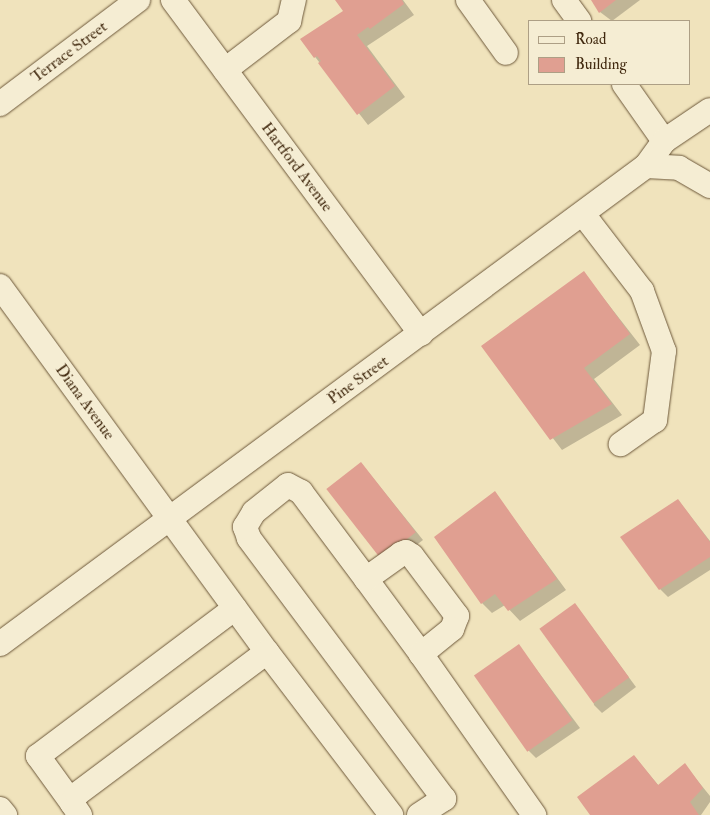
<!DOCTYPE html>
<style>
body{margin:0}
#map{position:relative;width:710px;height:815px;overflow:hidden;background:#f0e3bc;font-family:"IM FELL Double Pica",serif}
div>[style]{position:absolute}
.shadow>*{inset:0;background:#0003}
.building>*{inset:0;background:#e09f91;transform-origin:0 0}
.roads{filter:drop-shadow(0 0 1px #6d583a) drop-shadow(0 0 1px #6d583a)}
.minor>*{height:24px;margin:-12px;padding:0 12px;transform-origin:12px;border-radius:12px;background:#f5edd3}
span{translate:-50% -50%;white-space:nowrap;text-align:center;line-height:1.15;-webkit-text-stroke:4px #f5edd3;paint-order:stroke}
.street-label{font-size:16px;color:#41290f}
.legend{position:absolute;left:528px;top:20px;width:162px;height:65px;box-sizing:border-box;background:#f5edd3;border:1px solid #ad9f85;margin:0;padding:6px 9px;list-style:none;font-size:15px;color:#41290f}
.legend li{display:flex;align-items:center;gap:10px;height:25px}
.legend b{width:25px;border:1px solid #ad9f85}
</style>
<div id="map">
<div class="shadow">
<i style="clip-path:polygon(337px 0,403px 0,414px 15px,367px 46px,405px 97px,368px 125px,302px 40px,345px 11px)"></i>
<i style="clip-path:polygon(593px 0,640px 0,612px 21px,600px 12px)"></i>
<i style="clip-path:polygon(584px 273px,640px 345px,594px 379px,622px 415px,562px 450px,482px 346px)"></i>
<i style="clip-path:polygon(361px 463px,423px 540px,389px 566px)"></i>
<i style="clip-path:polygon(495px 493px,566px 590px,520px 621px,505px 605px,492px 613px,482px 603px)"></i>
<i style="clip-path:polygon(678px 500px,710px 541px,710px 570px,668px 597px,660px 589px)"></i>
<i style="clip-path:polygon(575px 604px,636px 687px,602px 713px,594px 705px)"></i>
<i style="clip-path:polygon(519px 646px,580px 728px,536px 758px,528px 750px)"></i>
<i style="clip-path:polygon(634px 756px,659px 786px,685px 765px,710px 796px,710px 802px,701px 815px,592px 815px)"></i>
</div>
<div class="building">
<i style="clip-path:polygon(335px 0,402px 0,404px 4px,370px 29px,368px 27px,357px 35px,395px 86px,357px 115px,318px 63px,321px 61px,317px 56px,314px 58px,300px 39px,343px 11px)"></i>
<i style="clip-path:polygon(591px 0,616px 0,599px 13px)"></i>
<i style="clip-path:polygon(584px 271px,630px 334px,584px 368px,612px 404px,550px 440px,481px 346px)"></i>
<i style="left:361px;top:462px;width:89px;height:44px;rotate:52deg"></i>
<i style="clip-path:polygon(495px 491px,557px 579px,508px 611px,495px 594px,481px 604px,434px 537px)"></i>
<i style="clip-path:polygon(678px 499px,710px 542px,710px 557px,659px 590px,620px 537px)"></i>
<i style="left:575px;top:603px;width:92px;height:44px;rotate:54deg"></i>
<i style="left:519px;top:644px;width:93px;height:55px;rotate:55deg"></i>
<i style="clip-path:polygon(634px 755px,658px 785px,685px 763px,703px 788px,690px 802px,699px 815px,590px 815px,577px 797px)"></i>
</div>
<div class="roads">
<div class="minor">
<i style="left:173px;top:0;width:416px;rotate:53.4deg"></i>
<i style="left:468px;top:0;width:65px;rotate:54.4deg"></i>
<i style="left:564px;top:0;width:26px;rotate:54deg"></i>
<i style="left:225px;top:70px;width:81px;rotate:-37.4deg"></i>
<i style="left:289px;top:21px;width:22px;rotate:-77deg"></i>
<i style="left:624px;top:84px;width:70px;rotate:54.9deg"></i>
<i style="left:0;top:104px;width:173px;rotate:-37deg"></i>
<i style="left:646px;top:166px;width:33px;rotate:3deg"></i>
<i style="left:679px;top:168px;width:36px;rotate:30deg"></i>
<i style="left:583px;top:214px;width:97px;rotate:52.5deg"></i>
<i style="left:642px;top:291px;width:64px;rotate:69.9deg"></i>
<i style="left:664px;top:351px;width:70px;rotate:97.4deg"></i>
<i style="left:655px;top:420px;width:42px;rotate:144.8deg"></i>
<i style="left:0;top:286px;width:453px;rotate:53.9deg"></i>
<i style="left:366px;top:579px;width:93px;rotate:53.7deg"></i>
<i style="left:0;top:644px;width:804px;rotate:-36.5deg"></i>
<i style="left:646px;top:166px;width:31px;rotate:-54deg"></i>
<i style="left:664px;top:141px;width:55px;rotate:-34deg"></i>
<i style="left:72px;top:803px;width:58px;rotate:-125.9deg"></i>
<i style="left:38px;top:756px;width:246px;rotate:-36.9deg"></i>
<i style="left:0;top:809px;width:8px;rotate:50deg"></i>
<i style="left:80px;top:815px;width:14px;rotate:-124deg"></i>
<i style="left:72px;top:803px;width:10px;rotate:-61deg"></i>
<i style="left:77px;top:794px;width:237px;rotate:-36.8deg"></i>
<i style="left:267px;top:652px;width:205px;rotate:52.7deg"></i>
<i style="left:419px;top:815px;width:30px;rotate:-33deg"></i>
<i style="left:444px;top:799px;width:326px;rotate:-126.8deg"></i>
<i style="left:249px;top:538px;width:12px;rotate:-110deg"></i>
<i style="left:245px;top:527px;width:17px;rotate:-59deg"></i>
<i style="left:254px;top:512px;width:43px;rotate:-38.5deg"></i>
<i style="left:288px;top:485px;width:15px;rotate:28deg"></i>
<i style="left:301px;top:492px;width:109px;rotate:53.2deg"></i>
<i style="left:366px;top:579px;width:43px;rotate:-35.5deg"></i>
<i style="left:401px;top:554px;width:5px;rotate:-22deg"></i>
<i style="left:406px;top:552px;width:7px;rotate:34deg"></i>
<i style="left:412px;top:556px;width:75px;rotate:53.1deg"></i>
<i style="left:457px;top:616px;width:14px;rotate:111deg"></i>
<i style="left:452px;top:629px;width:40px;rotate:141deg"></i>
<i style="left:421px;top:654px;width:197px;rotate:54.9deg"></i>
</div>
</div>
<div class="street-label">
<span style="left:69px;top:52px;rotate:-37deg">Terrace Street</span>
<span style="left:297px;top:167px;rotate:53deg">Hartford Avenue</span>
<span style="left:358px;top:380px;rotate:-36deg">Pine Street</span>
<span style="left:85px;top:402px;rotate:54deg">Diana Avenue</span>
</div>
<ul class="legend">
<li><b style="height:6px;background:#f5edd3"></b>Road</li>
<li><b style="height:14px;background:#e09f91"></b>Building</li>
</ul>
</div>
